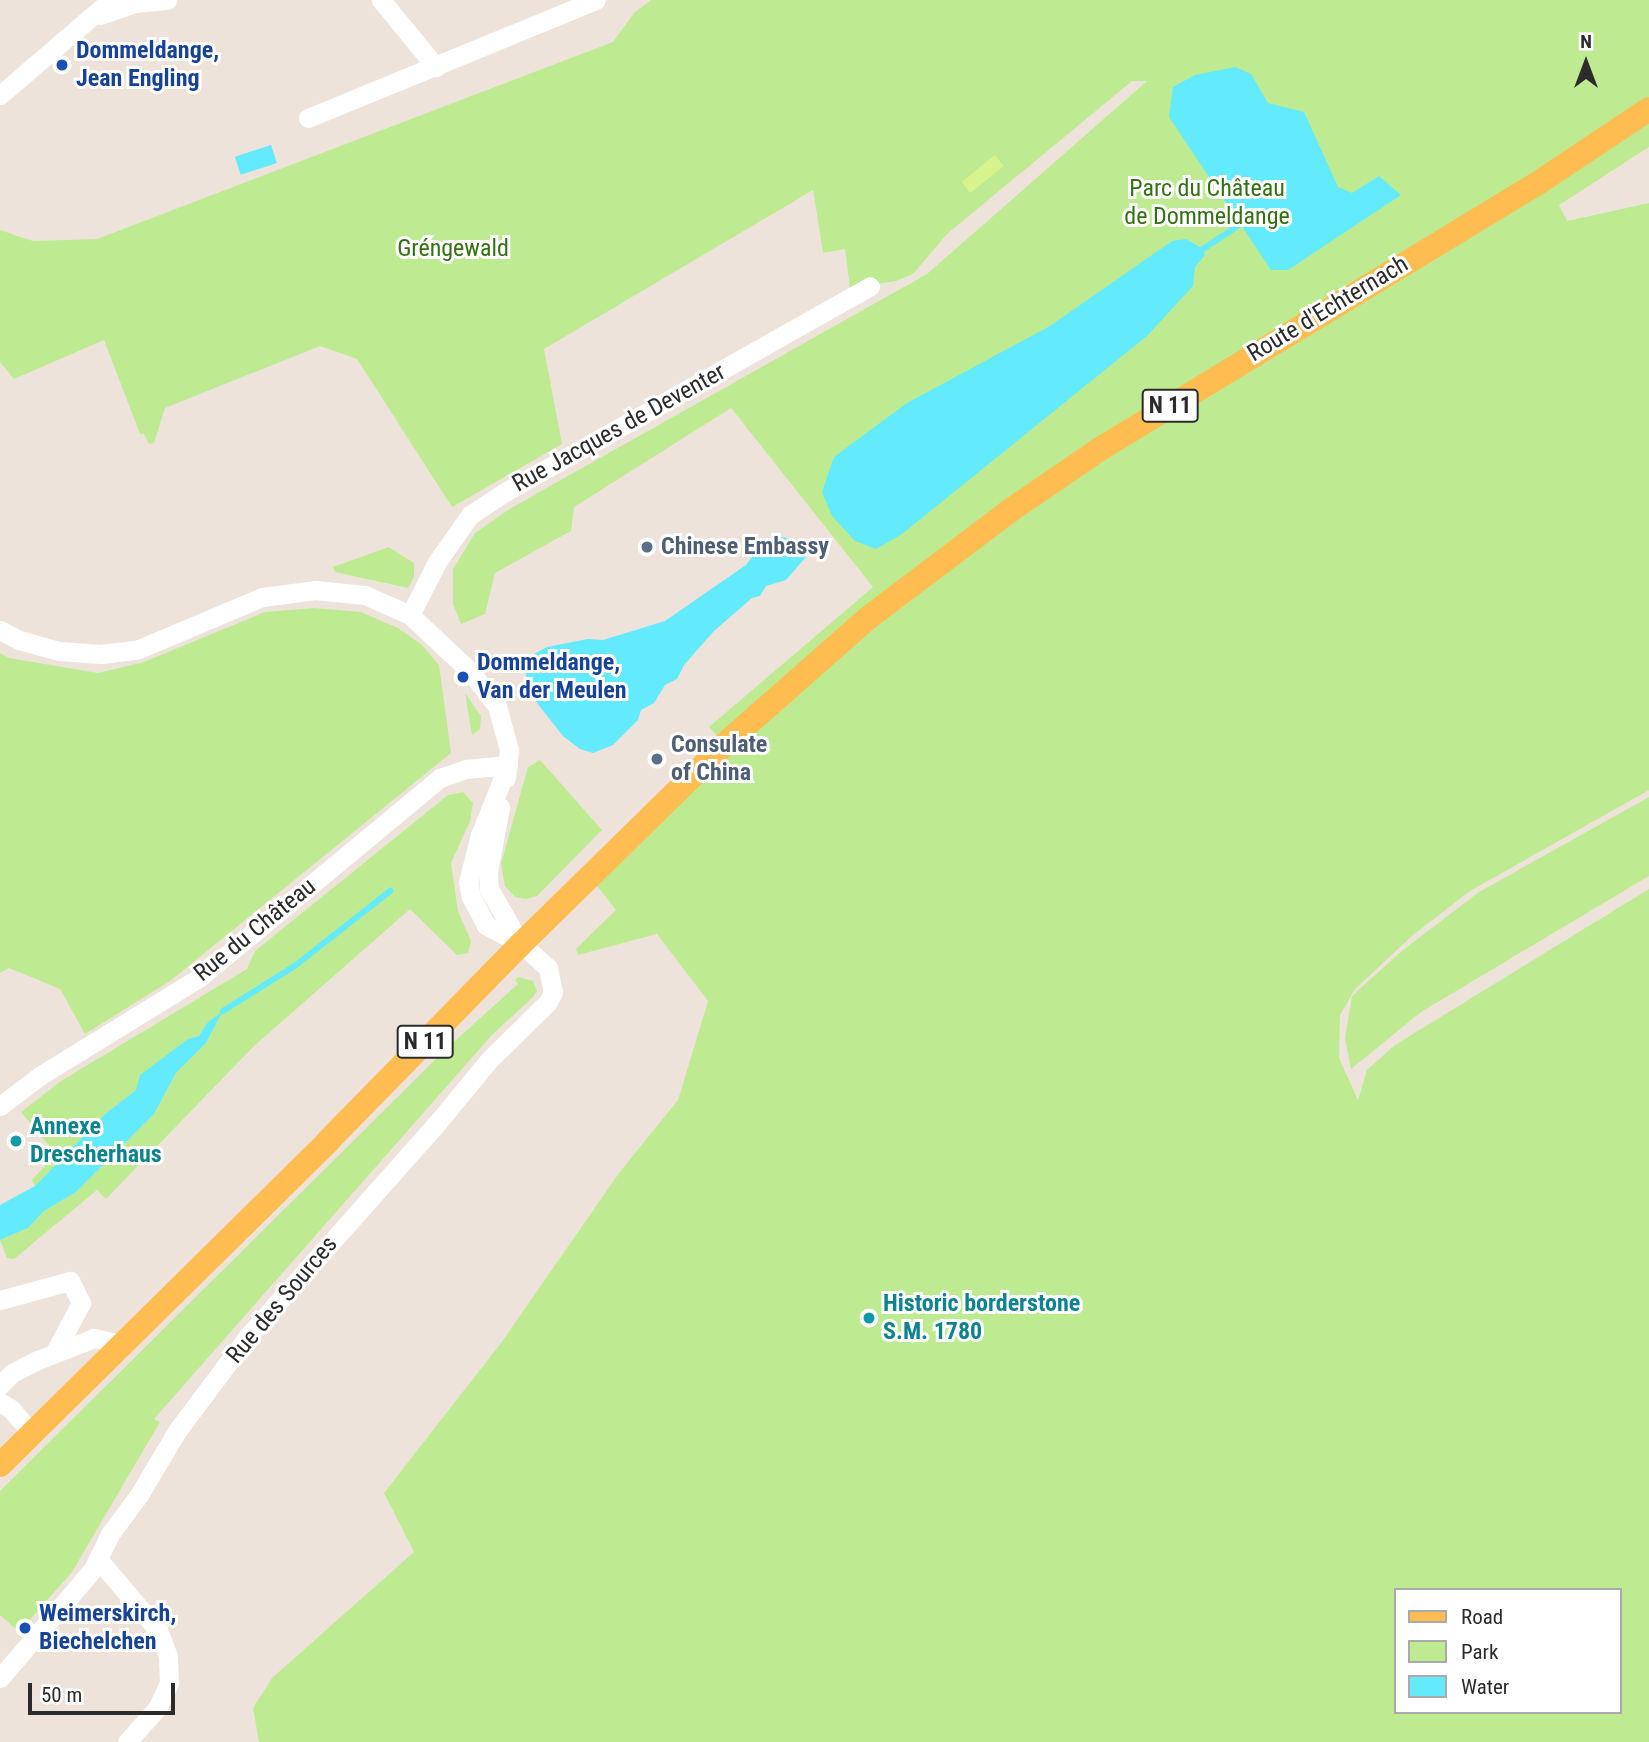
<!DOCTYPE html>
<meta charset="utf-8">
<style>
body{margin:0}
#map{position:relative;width:1649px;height:1742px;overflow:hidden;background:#eee3db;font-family:"Roboto Condensed",sans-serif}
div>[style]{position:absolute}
.green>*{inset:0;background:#beeb92}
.pitch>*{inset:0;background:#d7f38d;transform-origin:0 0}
.water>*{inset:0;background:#63eafc;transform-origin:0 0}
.stream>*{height:6px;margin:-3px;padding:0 3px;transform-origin:3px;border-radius:3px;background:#63eafc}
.minor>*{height:19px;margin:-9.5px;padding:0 9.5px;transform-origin:9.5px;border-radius:9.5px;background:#fff}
.major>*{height:24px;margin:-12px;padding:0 12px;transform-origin:12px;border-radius:12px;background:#ffbc50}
.dots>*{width:19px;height:19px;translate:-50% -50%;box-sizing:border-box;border:4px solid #fff;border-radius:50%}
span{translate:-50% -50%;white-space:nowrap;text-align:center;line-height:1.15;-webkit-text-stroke:6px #fff;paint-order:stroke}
.shield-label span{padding:2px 5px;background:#fff;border:2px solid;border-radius:5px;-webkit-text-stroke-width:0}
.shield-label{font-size:23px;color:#2b2b2b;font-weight:700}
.transit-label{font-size:24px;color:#164399;font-weight:700}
.left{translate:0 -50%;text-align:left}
.park-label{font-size:24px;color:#347112}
.street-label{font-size:24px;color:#2b2b2b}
.service-label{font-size:24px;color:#4e5e75;font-weight:700}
.culture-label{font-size:24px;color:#0d838f;font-weight:700}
.legend{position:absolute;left:1394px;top:1588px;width:228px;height:126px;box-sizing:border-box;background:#fff;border:2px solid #aaa;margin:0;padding:9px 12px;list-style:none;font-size:21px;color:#2b2b2b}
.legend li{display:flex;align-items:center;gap:14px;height:35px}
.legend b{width:35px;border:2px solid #aaa}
.north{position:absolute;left:1551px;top:28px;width:70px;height:70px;-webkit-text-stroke:5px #fff;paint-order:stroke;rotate:0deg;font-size:19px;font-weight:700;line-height:28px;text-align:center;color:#2b2b2b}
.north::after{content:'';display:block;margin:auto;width:24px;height:32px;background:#2b2b2b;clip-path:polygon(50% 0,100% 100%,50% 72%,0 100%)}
.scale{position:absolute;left:28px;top:1683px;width:147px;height:32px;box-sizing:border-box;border:4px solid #2b2b2b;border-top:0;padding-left:9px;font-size:21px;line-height:24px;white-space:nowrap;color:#2b2b2b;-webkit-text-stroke:5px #fff;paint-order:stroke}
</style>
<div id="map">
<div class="green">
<i style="clip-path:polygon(evenodd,651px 0,1649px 0,1649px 147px,1559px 205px,1567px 221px,1649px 203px,1649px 790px,1470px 891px,1413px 935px,1355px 989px,1340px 1015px,1339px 1058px,1358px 1100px,1367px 1070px,1395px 1045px,1649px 889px,1649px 1742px,259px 1742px,253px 1708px,272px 1678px,414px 1552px,384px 1493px,501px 1343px,619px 1173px,678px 1100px,708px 1001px,657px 934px,578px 955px,576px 949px,616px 910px,590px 877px,725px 744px,709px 727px,873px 587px,731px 408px,574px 507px,571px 531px,495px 573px,485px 614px,461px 624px,453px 604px,453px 569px,475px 533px,511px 508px,927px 274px,1147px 81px,1132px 81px,947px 234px,913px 274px,896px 281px,850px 288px,845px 249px,823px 253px,813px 190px,544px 349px,562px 444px,452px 507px,357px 359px,320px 346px,165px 408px,154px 443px,149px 444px,144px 434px,140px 434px,104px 340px,14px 379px,0 362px,0 230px,33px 241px,97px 239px,613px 42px,634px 13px,651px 0,1395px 1590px,1619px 1590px,1619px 1712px,1395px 1712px,1395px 1590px)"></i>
<i style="clip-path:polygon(389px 547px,414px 563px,414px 577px,408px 588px,335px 572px,333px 567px)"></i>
<i style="clip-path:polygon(314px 608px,361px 612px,398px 628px,422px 645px,439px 665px,451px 753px,170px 981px,85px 1034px,60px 989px,9px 968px,0 973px,0 653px,9px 658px,98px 673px,144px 662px,265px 612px)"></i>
<i style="clip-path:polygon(465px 693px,481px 716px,480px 729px,472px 735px)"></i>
<i style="clip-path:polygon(540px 760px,602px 830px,537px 896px,526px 899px,515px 897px,505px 886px,501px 864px,528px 767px)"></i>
<i style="clip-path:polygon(463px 792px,473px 803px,470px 821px,451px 863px,458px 911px,471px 941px,468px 953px,457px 955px,410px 909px,253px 1047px,106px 1199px,97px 1190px,14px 1259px,7px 1258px,0 1240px,28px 1228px,44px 1211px,76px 1192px,154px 1114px,176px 1073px,206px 1043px,222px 1013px,207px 1023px,199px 1036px,188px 1039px,136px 1090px,105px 1114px,35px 1186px,32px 1180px,56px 1154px,21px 1112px,61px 1081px,247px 969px,255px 951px,448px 795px)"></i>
<i style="clip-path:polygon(1649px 797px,1649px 876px,1421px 1012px,1351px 1069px,1345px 1038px,1352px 996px,1403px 950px,1479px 892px)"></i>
<i style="clip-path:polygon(518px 977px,533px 981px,537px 991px,533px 997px,491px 1036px,154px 1419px,160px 1422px,72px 1572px,19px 1632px,0 1615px,0 1491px,447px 1048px,518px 984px,515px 980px)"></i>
</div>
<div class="pitch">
<i style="left:995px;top:155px;width:14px;height:43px;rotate:51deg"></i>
</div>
<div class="water">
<i style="clip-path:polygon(1235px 67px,1251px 74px,1268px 103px,1304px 112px,1338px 187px,1352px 193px,1379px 176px,1401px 195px,1288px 270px,1271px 270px,1169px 117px,1173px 87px,1195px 75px)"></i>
<i style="left:271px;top:145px;width:19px;height:38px;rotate:72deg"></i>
<i style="clip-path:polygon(1186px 239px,1203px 249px,1205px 255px,1195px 267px,1193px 286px,1147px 336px,902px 534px,876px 549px,855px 541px,832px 516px,822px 492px,834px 457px,907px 403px,1050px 326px,1172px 241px)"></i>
<i style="clip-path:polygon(780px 537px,802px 540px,806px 557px,786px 580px,766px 586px,760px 596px,752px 598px,714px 631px,684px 665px,677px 679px,665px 685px,654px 703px,641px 710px,638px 720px,613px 745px,593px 753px,580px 749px,563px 736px,537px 703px,526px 675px,527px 664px,534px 654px,547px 647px,588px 639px,603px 640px,665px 621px,746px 565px,762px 544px)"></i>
<i style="clip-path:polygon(223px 1011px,206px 1043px,176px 1073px,154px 1114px,76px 1192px,44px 1211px,28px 1228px,0 1240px,0 1205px,35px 1186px,105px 1114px,136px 1090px,140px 1075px,188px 1039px,199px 1036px,207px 1023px)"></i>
</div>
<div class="stream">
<i style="left:1203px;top:249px;width:43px;rotate:-33.7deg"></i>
<i style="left:223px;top:1011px;width:86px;rotate:-32.2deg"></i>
<i style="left:296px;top:965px;width:120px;rotate:-38.2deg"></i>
</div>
<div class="minor">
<i style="left:381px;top:0;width:87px;rotate:50.6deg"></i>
<i style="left:100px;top:15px;width:36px;rotate:-19deg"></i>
<i style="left:134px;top:3px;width:33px;rotate:-5deg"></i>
<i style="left:0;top:95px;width:146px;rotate:-40.6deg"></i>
<i style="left:308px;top:118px;width:311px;rotate:-22.3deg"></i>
<i style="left:410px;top:615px;width:59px;rotate:-63deg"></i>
<i style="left:437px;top:562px;width:57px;rotate:-54.9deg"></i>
<i style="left:470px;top:515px;width:42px;rotate:-33.3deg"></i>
<i style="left:505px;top:492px;width:419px;rotate:-29.4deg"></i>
<i style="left:0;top:630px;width:21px;rotate:28deg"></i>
<i style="left:19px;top:640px;width:41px;rotate:15.4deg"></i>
<i style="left:59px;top:651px;width:42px;rotate:4.1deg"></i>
<i style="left:101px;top:654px;width:38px;rotate:-7deg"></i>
<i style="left:139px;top:649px;width:134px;rotate:-22.9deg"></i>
<i style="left:262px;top:597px;width:53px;rotate:-7.5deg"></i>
<i style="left:315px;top:590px;width:50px;rotate:5.7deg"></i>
<i style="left:365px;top:595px;width:49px;rotate:24deg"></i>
<i style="left:410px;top:615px;width:83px;rotate:43.1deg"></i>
<i style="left:471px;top:672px;width:43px;rotate:52.6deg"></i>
<i style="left:497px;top:706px;width:46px;rotate:74.7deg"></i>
<i style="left:509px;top:750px;width:28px;rotate:96deg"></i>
<i style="left:500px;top:807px;width:65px;rotate:100.6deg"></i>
<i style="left:488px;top:871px;width:18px;rotate:87deg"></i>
<i style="left:489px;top:889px;width:62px;rotate:60.1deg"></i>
<i style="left:0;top:1106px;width:51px;rotate:-37.1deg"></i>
<i style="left:41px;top:1075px;width:187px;rotate:-31.6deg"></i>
<i style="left:200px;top:977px;width:312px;rotate:-39.7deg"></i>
<i style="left:440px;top:778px;width:28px;rotate:-19deg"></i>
<i style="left:466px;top:769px;width:42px;rotate:-5.4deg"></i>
<i style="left:0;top:1300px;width:73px;rotate:-15.2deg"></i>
<i style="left:70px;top:1281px;width:25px;rotate:63deg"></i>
<i style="left:81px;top:1303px;width:55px;rotate:118deg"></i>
<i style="left:0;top:1385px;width:17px;rotate:-45deg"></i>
<i style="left:12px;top:1373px;width:29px;rotate:-27deg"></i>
<i style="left:38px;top:1360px;width:60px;rotate:-21.4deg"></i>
<i style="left:94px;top:1338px;width:31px;rotate:13deg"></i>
<i style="left:0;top:1402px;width:13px;rotate:32deg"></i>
<i style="left:11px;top:1409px;width:32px;rotate:49deg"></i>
<i style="left:99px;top:1560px;width:92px;rotate:49.9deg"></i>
<i style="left:158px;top:1630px;width:28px;rotate:69deg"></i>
<i style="left:168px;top:1656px;width:27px;rotate:88deg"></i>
<i style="left:169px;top:1683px;width:26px;rotate:115deg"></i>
<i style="left:158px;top:1707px;width:47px;rotate:131.5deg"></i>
<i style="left:0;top:1678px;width:143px;rotate:-49.5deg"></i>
<i style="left:93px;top:1569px;width:39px;rotate:-64deg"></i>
<i style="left:110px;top:1534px;width:49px;rotate:-53.4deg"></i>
<i style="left:139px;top:1495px;width:74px;rotate:-59.3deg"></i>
<i style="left:177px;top:1431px;width:119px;rotate:-53.2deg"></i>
<i style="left:248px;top:1336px;width:286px;rotate:-48.4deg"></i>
<i style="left:438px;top:1122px;width:80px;rotate:-50.6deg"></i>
<i style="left:489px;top:1060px;width:83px;rotate:-44.5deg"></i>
<i style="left:548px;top:1002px;width:11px;rotate:-63deg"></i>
<i style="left:553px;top:992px;width:25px;rotate:-102deg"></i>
<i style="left:548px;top:968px;width:36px;rotate:-138deg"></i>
<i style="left:521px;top:944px;width:40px;rotate:-152deg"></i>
<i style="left:486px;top:925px;width:32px;rotate:-118deg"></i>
<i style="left:471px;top:897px;width:15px;rotate:-101deg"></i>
<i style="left:468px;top:882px;width:49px;rotate:-75.7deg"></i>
<i style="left:480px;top:835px;width:75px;rotate:-68.2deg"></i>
</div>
<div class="major">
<i style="left:0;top:1465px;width:462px;rotate:-44.6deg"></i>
<i style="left:329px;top:1140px;width:274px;rotate:-45.6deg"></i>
<i style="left:521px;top:944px;width:286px;rotate:-44.4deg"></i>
<i style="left:725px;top:744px;width:191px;rotate:-41.4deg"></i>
<i style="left:868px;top:618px;width:176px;rotate:-37.1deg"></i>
<i style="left:1008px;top:512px;width:112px;rotate:-34.4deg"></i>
<i style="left:1100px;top:449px;width:512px;rotate:-31.27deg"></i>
<i style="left:1538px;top:183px;width:133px;rotate:-33.7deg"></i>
</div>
<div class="dots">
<i style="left:62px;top:65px;background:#1a4fb4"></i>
<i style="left:647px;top:547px;background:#5c6f8a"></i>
<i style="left:463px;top:677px;background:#1a4fb4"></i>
<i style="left:657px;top:759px;background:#5c6f8a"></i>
<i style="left:16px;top:1141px;background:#0f9aa8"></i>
<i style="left:869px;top:1318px;background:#0f9aa8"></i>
<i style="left:25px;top:1628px;background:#1a4fb4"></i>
</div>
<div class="shield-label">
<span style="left:1170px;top:406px">N 11</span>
<span style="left:425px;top:1042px">N 11</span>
</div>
<div class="transit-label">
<span class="left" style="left:76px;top:65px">Dommeldange,<br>Jean Engling</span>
<span class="left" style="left:477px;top:677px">Dommeldange,<br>Van der Meulen</span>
<span class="left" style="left:39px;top:1628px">Weimerskirch,<br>Biechelchen</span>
</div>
<div class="park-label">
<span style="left:1207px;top:203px">Parc du Château<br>de Dommeldange</span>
<span style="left:453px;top:249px">Gréngewald</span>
</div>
<div class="street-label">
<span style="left:1328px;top:309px;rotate:-31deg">Route d'Echternach</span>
<span style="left:619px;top:428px;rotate:-29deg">Rue Jacques de Deventer</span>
<span style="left:255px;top:930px;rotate:-39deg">Rue du Château</span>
<span style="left:282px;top:1300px;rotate:-50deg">Rue des Sources</span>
</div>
<div class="service-label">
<span class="left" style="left:661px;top:547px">Chinese Embassy</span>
<span class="left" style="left:671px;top:759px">Consulate<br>of China</span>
</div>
<div class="culture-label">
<span class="left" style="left:30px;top:1141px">Annexe<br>Drescherhaus</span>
<span class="left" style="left:883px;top:1318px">Historic borderstone<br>S.M. 1780</span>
</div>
<ul class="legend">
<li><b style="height:9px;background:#ffbc50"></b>Road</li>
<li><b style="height:19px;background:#beeb92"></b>Park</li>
<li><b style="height:19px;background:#63eafc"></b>Water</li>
</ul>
<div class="north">N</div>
<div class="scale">50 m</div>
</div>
